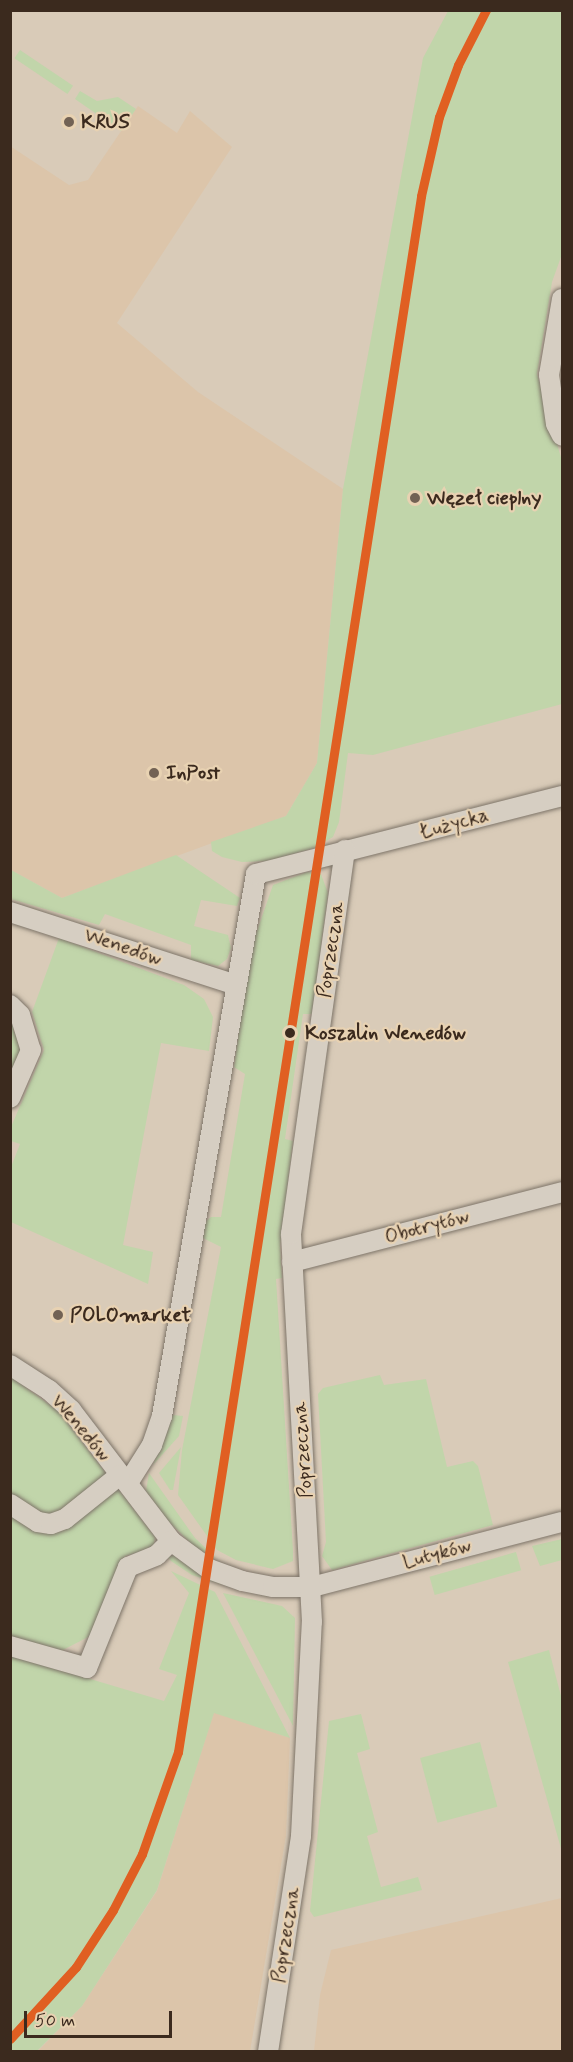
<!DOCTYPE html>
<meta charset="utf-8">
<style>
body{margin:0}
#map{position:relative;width:573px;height:2062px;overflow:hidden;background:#d9cbb8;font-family:Mynerve,sans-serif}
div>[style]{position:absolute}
.built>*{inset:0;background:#dcc5aa}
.green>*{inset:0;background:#c1d5aa;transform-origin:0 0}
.roads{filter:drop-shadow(0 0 2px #7d7468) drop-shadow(0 0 2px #7d7468)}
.minor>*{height:20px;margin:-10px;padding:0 10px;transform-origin:10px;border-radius:10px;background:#d6cec2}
.rail-1>*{height:9px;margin:-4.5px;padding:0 4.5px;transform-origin:4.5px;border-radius:4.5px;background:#e05f22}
.dots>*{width:16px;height:16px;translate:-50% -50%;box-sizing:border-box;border:3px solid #e8d2b2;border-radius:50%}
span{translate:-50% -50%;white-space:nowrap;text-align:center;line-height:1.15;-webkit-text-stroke:4.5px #e8d2b2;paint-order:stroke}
.poi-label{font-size:20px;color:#3b2a1e;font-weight:700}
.left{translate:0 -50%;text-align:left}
.street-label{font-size:20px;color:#3b2a1e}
.stop-label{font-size:20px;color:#3b2a1e;font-weight:700}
.frame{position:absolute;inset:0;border:12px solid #3b2a1e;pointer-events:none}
.scale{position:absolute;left:24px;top:2011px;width:148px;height:27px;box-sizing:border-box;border:3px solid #3b2a1e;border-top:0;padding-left:8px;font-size:18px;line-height:21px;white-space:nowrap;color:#3b2a1e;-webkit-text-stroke:4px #e8d2b2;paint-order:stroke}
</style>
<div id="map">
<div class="built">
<i style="clip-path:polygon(138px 106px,177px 133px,190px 111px,232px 147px,117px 323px,198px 392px,343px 489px,317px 763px,286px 816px,62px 898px,11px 870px,10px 146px,69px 185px,88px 180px)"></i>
<i style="clip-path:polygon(214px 1712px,290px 1738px,286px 1835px,250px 2051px,37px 2052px,82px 2006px,157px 1891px)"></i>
<i style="clip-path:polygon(562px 1898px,562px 2051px,314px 2051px,320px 1995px,331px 1950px)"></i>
</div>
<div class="green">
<i style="clip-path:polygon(448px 11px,562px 11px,562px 254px,552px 282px,537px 374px,562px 461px,562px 704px,373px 755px,348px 753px,339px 822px,333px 837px,314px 848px,268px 861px,242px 862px,222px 857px,212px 851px,211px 842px,286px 816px,317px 763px,343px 489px,423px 58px)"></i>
<i style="left:20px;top:50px;width:64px;height:10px;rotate:34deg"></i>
<i style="clip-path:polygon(80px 91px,97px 101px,118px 97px,136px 109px,121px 131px,75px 99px)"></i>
<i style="clip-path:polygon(176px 855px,240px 898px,237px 906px,201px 900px,194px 926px,228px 935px,231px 948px,227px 959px,218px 966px,191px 960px,191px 945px,105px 914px,99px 925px,11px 899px,11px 870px,62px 898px)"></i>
<i style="clip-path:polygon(307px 872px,321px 874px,328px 893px,312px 1014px,303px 1014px,285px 1139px,293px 1141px,280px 1246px,282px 1278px,276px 1279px,293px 1551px,293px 1561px,273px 1569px,236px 1560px,217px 1550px,178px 1495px,182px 1450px,221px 1247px,203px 1238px,205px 1222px,211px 1217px,221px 1217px,245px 1074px,234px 1067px,250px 951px,273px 885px)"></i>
<i style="clip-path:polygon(59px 938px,184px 985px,204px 999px,213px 1017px,209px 1051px,161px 1043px,123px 1245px,153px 1252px,148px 1284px,11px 1222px,11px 1167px,20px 1144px,11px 1141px,11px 1127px,44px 1050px,32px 1012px)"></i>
<i style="clip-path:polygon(11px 1022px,23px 1041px,11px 1078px)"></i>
<i style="clip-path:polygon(380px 1375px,384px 1385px,426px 1379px,447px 1467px,473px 1461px,478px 1466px,493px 1525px,332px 1570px,322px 1556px,326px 1542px,318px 1394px,323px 1388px)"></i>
<i style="clip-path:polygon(11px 1377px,58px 1411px,155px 1537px,154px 1544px,147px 1550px,125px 1556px,92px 1635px,61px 1651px,11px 1640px)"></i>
<i style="clip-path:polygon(173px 1415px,183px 1416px,179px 1436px,153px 1465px)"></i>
<i style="clip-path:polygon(181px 1447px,173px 1490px,170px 1490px,159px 1473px)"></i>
<i style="clip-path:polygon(149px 1473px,195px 1538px,216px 1558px,241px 1570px,197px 1549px,166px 1519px,146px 1491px)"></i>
<i style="clip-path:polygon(562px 1539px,562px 1560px,540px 1566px,532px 1546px)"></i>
<i style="left:516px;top:1552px;width:19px;height:90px;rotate:74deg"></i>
<i style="clip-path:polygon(173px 1555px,202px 1576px,233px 1588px,192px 1575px,171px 1561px,168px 1557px)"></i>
<i style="clip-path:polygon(171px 1571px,215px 1592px,290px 1738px,214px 1713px,157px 1890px,82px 2006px,37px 2051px,11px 2051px,10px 1655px,164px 1701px,177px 1675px,159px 1669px,189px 1593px)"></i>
<i style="clip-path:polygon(223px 1593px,282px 1606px,295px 1618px,293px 1726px)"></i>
<i style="clip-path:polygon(549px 1650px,562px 1700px,562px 1852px,508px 1662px)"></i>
<i style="clip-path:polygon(361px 1714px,370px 1749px,357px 1753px,378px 1832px,367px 1836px,381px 1887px,418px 1877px,422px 1890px,314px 1917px,310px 1911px,329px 1721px)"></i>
<i style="left:480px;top:1742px;width:67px;height:62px;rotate:75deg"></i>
</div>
<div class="roads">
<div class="minor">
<i style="left:562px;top:299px;width:77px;rotate:99.7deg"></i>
<i style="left:549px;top:375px;width:49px;rotate:81.9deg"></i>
<i style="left:556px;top:424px;width:13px;rotate:63deg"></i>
<i style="left:10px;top:912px;width:237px;rotate:17.9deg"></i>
<i style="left:10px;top:1005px;width:14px;rotate:45deg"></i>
<i style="left:20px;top:1015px;width:37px;rotate:73deg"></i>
<i style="left:31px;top:1050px;width:52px;rotate:113.6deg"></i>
<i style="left:292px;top:1262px;width:279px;rotate:-14.5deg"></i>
<i style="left:10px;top:1365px;width:46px;rotate:32.7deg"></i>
<i style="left:49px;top:1390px;width:30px;rotate:42deg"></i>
<i style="left:71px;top:1410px;width:165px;rotate:52.6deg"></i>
<i style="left:171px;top:1541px;width:47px;rotate:36.4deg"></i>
<i style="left:209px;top:1569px;width:35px;rotate:20deg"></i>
<i style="left:242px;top:1581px;width:32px;rotate:11deg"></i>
<i style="left:273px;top:1587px;width:39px"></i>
<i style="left:312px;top:1587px;width:258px;rotate:-14.6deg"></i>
<i style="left:128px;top:1483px;width:45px;rotate:-57.7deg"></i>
<i style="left:152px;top:1445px;width:31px;rotate:-71deg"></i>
<i style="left:162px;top:1416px;width:550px;rotate:-80.16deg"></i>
<i style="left:256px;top:874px;width:316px;rotate:-14.3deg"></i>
<i style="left:10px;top:1504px;width:33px;rotate:33deg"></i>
<i style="left:38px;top:1522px;width:13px;rotate:9deg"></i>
<i style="left:51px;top:1524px;width:15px;rotate:-20deg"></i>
<i style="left:65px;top:1519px;width:70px;rotate:-38.7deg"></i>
<i style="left:10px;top:1646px;width:80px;rotate:15.9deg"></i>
<i style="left:87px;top:1668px;width:109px;rotate:-67.9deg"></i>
<i style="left:128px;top:1567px;width:31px;rotate:-22deg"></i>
<i style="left:157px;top:1555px;width:20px;rotate:-45deg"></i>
<i style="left:268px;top:2052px;width:219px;rotate:-81.3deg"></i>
<i style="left:301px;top:1836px;width:214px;rotate:-87.1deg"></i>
<i style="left:312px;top:1622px;width:389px;rotate:-93.1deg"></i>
<i style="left:291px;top:1234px;width:388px;rotate:-82deg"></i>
</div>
</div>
<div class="rail-1">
<i style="left:10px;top:2039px;width:98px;rotate:-47.5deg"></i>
<i style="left:76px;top:1967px;width:68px;rotate:-57deg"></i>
<i style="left:113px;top:1910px;width:63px;rotate:-62.6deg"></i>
<i style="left:142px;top:1854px;width:108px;rotate:-70.6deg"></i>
<i style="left:178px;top:1752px;width:1575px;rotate:-81.12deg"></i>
<i style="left:421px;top:196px;width:81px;rotate:-77.2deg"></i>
<i style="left:439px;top:117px;width:55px;rotate:-69.9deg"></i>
<i style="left:458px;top:65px;width:62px;rotate:-63deg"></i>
</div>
<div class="dots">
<i style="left:69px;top:122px;background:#726254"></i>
<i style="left:415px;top:498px;background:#726254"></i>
<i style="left:154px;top:773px;background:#726254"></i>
<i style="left:290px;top:1033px;background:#3b2a1e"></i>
<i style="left:58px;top:1315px;background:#726254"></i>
</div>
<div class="poi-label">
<span class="left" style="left:81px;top:122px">KRUS</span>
<span class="left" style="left:427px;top:498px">Węzeł cieplny</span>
<span class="left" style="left:166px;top:773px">InPost</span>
<span class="left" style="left:70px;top:1315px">POLOmarket</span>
</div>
<div class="street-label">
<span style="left:454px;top:824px;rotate:-15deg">Łużycka</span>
<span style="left:123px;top:947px;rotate:19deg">Wenedów</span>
<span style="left:331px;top:950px;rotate:-82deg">Poprzeczna</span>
<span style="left:427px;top:1227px;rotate:-15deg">Obotrytów</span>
<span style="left:81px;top:1428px;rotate:50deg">Wenedów</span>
<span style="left:303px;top:1450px;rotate:-94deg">Poprzeczna</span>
<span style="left:437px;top:1554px;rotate:-15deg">Lutyków</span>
<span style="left:286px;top:1935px;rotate:-81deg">Poprzeczna</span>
</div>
<div class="stop-label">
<span class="left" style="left:305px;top:1033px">Koszalin Wenedów</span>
</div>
<div class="frame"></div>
<div class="scale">50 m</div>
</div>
